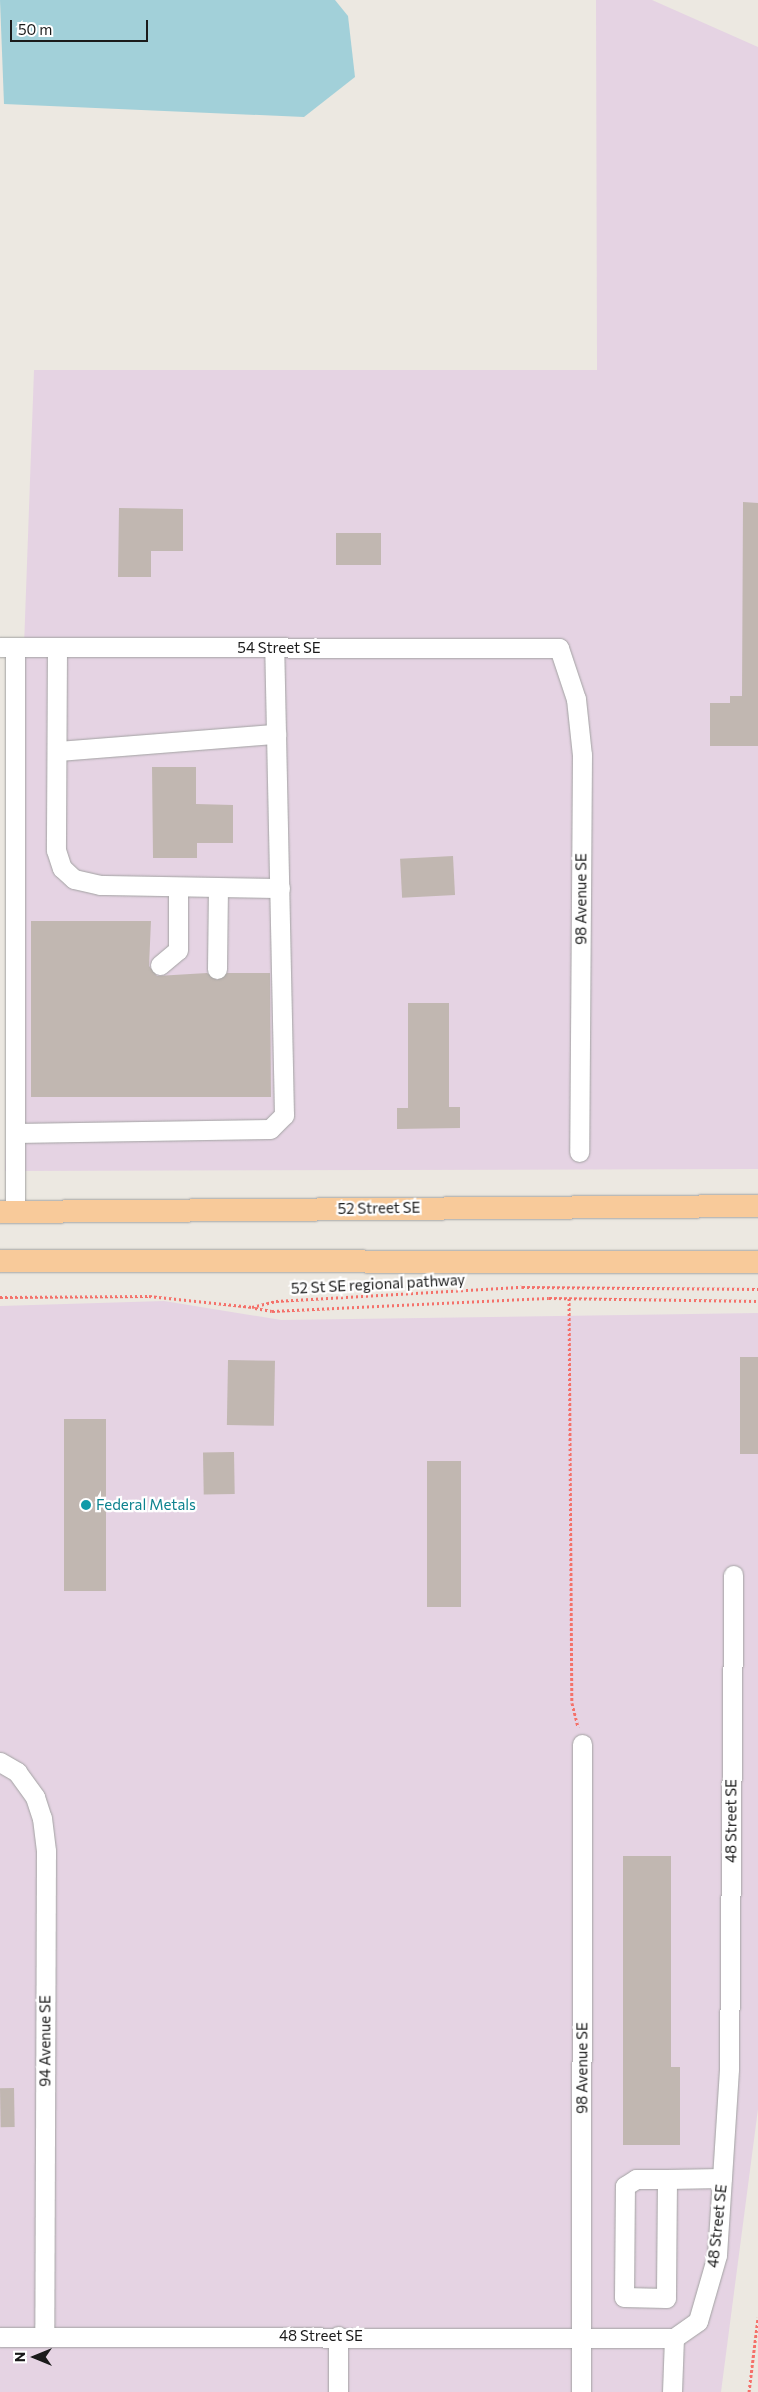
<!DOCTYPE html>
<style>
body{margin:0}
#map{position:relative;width:758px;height:2392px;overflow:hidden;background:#ece8e1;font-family:Commissioner,sans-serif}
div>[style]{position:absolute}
.industrial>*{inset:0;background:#e5d3e3}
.water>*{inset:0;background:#a2d0d9}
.building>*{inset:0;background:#c1b7b1;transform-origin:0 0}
.path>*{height:3px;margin-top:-1.5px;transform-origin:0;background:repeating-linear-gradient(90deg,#f4716a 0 2.5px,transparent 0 5px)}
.roads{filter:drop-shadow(0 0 1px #a2a2a2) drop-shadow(0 0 1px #a2a2a2)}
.minor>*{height:19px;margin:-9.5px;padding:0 9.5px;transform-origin:9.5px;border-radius:9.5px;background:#fff}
.major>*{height:22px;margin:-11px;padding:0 11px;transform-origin:11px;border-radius:11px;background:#f8ca9a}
.dots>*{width:14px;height:14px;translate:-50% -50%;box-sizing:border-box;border:2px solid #fff;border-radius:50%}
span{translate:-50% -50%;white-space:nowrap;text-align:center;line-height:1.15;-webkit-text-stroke:4.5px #fff;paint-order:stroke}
.street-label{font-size:15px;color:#1b1b1b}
.culture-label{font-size:15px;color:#0d838f}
.left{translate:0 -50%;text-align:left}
.north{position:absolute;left:10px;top:2332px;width:50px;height:50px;-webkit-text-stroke:4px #fff;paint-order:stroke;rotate:270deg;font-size:14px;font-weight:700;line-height:20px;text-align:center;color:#1b1b1b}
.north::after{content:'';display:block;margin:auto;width:18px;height:22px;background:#1b1b1b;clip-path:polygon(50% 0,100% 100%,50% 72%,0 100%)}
.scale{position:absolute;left:10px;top:20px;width:138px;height:22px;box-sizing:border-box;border:2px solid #1b1b1b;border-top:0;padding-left:6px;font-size:15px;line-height:18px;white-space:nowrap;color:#1b1b1b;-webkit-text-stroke:4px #fff;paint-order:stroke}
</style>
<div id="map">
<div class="industrial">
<i style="clip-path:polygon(596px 0,652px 0,758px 47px,758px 1169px,5px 1171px,34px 370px,597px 370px)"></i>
<i style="clip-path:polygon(164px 1301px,281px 1320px,758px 1313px,758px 2109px,721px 2392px,0 2392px,0 1306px)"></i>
</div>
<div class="water">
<i style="clip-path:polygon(0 0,335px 0,348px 16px,355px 77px,304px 117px,4px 104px)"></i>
</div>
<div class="building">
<i style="clip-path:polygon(743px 502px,758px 503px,758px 746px,710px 746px,710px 703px,730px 703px,730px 696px,742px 696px)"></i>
<i style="clip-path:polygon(119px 508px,183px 509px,183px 551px,151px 551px,151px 577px,118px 577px)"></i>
<i style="left:336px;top:533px;width:45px;height:32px"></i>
<i style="clip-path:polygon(152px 767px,196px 767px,196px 804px,233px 805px,233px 843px,197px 843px,197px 858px,153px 858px)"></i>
<i style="left:453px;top:856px;width:39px;height:53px;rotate:87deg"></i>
<i style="clip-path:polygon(31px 921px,151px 921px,149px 966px,157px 976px,207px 973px,217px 980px,227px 973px,270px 973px,271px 1097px,31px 1097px)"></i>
<i style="clip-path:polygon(408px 1003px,449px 1003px,449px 1107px,460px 1107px,460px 1128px,397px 1129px,397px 1108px,408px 1108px)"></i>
<i style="left:740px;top:1357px;width:18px;height:97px"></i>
<i style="left:228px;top:1360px;width:47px;height:65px;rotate:1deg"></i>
<i style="left:64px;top:1419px;width:42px;height:172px"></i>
<i style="left:234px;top:1452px;width:42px;height:31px;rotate:89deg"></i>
<i style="left:427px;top:1461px;width:34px;height:146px"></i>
<i style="clip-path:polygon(623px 1856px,671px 1856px,671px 2067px,680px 2067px,680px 2145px,623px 2145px)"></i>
<i style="left:14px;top:2088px;width:39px;height:14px;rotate:89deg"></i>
</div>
<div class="path">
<i style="left:0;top:1297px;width:149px;rotate:-0.4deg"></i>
<i style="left:149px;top:1296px;width:104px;rotate:6.1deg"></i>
<i style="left:252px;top:1307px;width:25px;rotate:-14deg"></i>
<i style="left:276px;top:1301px;width:246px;rotate:-3.3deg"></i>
<i style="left:522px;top:1287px;width:236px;rotate:0.5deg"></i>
<i style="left:569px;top:1298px;width:405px;rotate:89.6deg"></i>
<i style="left:572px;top:1703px;width:25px;rotate:76deg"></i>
<i style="left:255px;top:1308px;width:17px;rotate:10deg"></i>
<i style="left:272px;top:1311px;width:277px;rotate:-2.7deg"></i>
<i style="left:549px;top:1298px;width:209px;rotate:0.8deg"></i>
<i style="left:749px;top:2392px;width:75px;rotate:-83.1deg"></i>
</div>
<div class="roads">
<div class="minor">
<i style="left:0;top:647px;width:559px;rotate:0.1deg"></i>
<i style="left:559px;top:648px;width:54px;rotate:71.6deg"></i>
<i style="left:576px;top:699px;width:56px;rotate:83.9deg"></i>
<i style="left:582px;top:755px;width:397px;rotate:90.4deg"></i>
<i style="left:57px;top:647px;width:203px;rotate:90.3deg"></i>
<i style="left:56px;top:850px;width:19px;rotate:72deg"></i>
<i style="left:62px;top:868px;width:16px;rotate:43deg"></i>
<i style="left:74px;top:879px;width:27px;rotate:13deg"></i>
<i style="left:100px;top:885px;width:180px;rotate:1deg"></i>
<i style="left:58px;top:751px;width:219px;rotate:-4.5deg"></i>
<i style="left:160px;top:965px;width:23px;rotate:-40deg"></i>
<i style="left:178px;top:950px;width:62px;rotate:-90deg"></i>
<i style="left:217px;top:969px;width:81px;rotate:-89.3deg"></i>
<i style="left:15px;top:1133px;width:486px;rotate:-90deg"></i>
<i style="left:15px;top:1212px;width:79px;rotate:-90deg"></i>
<i style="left:15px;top:1133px;width:255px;rotate:-0.9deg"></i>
<i style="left:270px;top:1129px;width:20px;rotate:-45deg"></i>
<i style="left:284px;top:1115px;width:467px;rotate:-91.2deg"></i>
<i style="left:0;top:1762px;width:20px;rotate:30deg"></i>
<i style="left:17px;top:1772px;width:31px;rotate:54deg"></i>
<i style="left:35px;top:1797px;width:22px;rotate:72deg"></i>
<i style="left:42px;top:1818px;width:33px;rotate:83deg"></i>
<i style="left:46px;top:1851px;width:485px;rotate:90.2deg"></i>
<i style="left:667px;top:2179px;width:119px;rotate:90.5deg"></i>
<i style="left:666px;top:2298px;width:42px;rotate:-178.6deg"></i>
<i style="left:624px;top:2297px;width:111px;rotate:-89.5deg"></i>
<i style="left:625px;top:2186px;width:13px;rotate:-32deg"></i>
<i style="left:636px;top:2179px;width:31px"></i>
<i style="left:667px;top:2179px;width:55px;rotate:-1deg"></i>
<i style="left:338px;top:2336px;width:56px;rotate:90deg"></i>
<i style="left:0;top:2337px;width:674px;rotate:0.09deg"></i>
<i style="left:674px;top:2338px;width:29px;rotate:-35deg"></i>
<i style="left:698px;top:2321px;width:69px;rotate:-73.9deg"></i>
<i style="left:717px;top:2255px;width:186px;rotate:-86.3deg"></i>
<i style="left:729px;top:2069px;width:494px;rotate:-89.5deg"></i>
<i style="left:581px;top:2392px;width:648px;rotate:-89.91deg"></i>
<i style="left:672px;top:2392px;width:54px;rotate:-87.9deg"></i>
</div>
<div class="major">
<i style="left:0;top:1212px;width:758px;rotate:-0.45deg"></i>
<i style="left:0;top:1261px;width:758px;rotate:0.08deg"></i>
</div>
</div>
<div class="dots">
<i style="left:86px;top:1505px;background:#0f9aa8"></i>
</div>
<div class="street-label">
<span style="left:279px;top:648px">54 Street SE</span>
<span style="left:581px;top:899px;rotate:-90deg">98 Avenue SE</span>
<span style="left:379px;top:1208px;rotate:-1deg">52 Street SE</span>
<span style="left:378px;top:1284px;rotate:-3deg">52 St SE regional pathway</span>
<span style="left:731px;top:1821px;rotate:-90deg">48 Street SE</span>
<span style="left:45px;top:2041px;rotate:-90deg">94 Avenue SE</span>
<span style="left:582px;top:2068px;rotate:-90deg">98 Avenue SE</span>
<span style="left:717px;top:2226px;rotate:-84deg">48 Street SE</span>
<span style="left:321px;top:2336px">48 Street SE</span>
</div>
<div class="culture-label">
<span class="left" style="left:96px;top:1505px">Federal Metals</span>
</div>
<div class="north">N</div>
<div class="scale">50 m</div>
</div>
